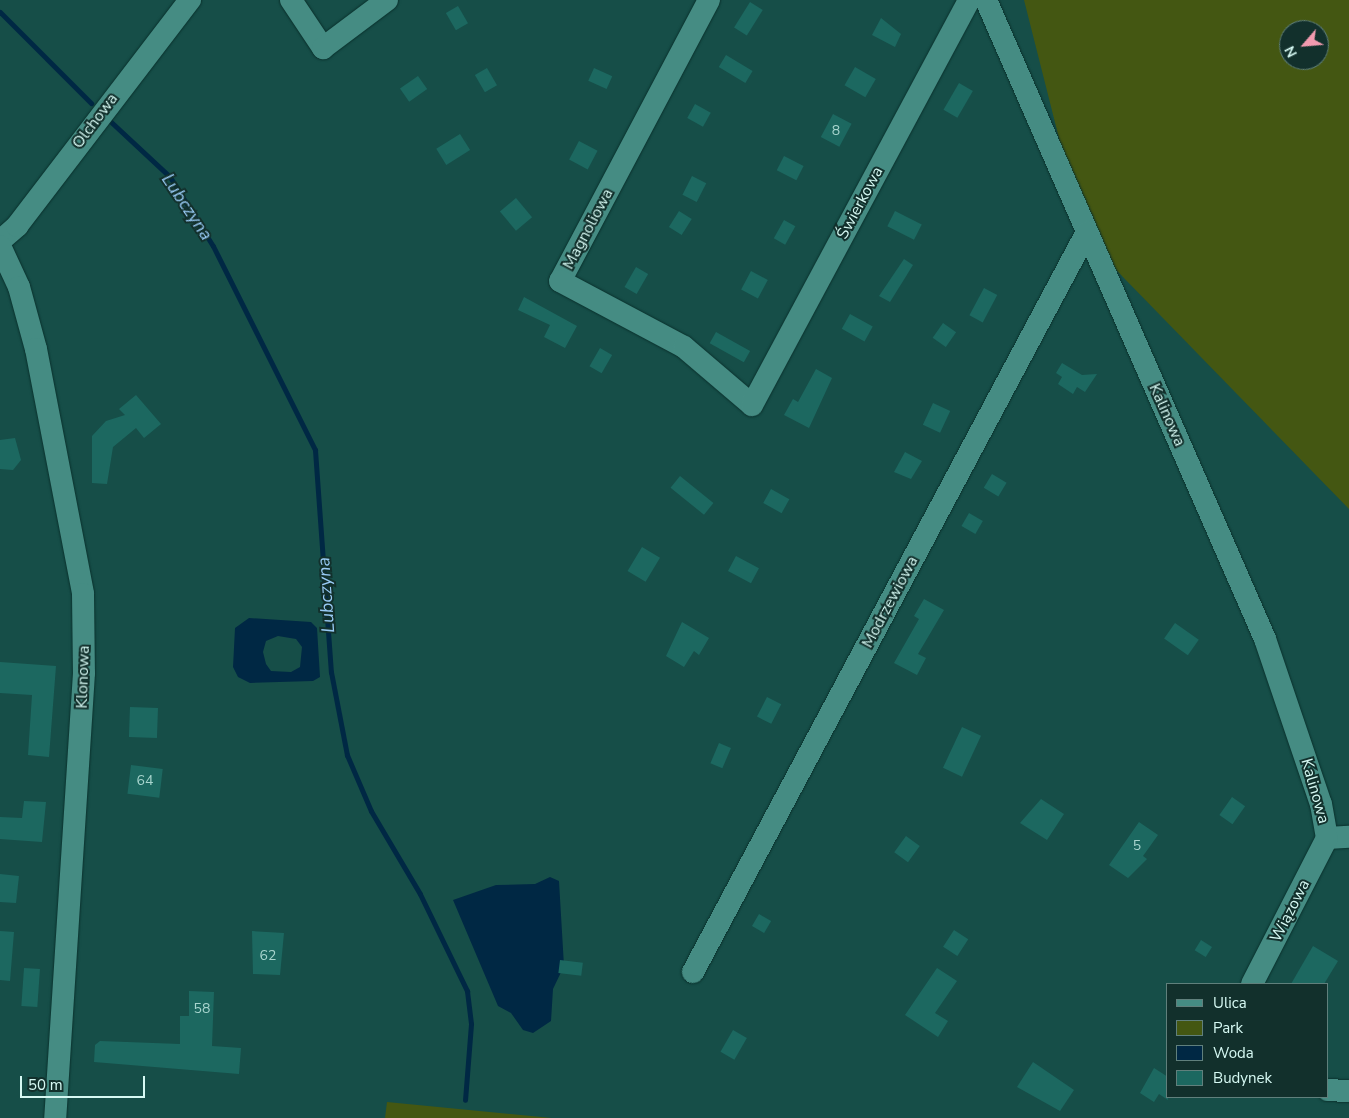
<!DOCTYPE html>
<meta charset="utf-8">
<style>
body{margin:0}
#map{position:relative;width:1349px;height:1118px;overflow:hidden;background:#164e48;font-family:"Nunito Sans",sans-serif}
div>[style]{position:absolute}
.green>*{inset:0;background:#445712}
.water>*{inset:0;background:#002844}
.stream>*{height:5px;margin:-2.5px;padding:0 2.5px;transform-origin:2.5px;border-radius:2.5px;background:#002844}
.building>*{inset:0;background:#1c6860;transform-origin:0 0}
.roads{filter:drop-shadow(0 0 1px #0a312d) drop-shadow(0 0 1px #0a312d)}
.minor>*{height:22px;margin:-11px;padding:0 11px;transform-origin:11px;border-radius:11px;background:#458c83}
span{translate:-50% -50%;white-space:nowrap;text-align:center;line-height:1.15;-webkit-text-stroke:4px #12302c;paint-order:stroke}
.number-label{font-size:14px;color:#a8d5ce}
.number-label span{-webkit-text-stroke-width:0}
.street-label{font-size:16px;color:#d6f9f3}
.water-label{font-size:18px;color:#98caf4;font-style:italic}
.legend{position:absolute;left:1166px;top:983px;width:162px;height:115px;box-sizing:border-box;background:#12302c;border:1px solid #60807c;margin:0;padding:6px 9px;list-style:none;font-size:15px;color:#d6f9f3}
.legend li{display:flex;align-items:center;gap:10px;height:25px}
.legend b{width:25px;border:1px solid #60807c}
.north{position:absolute;left:1279px;top:20px;width:50px;height:50px;box-sizing:border-box;background:#12302c;border:1px solid #60807c;border-radius:50%;rotate:243deg;font-size:14px;font-weight:700;line-height:20px;text-align:center;color:#d6f9f3}
.north::after{content:'';display:block;margin:auto;width:18px;height:22px;background:#f29aaf;clip-path:polygon(50% 0,100% 100%,50% 72%,0 100%)}
.scale{position:absolute;left:20px;top:1076px;width:125px;height:22px;box-sizing:border-box;border:2px solid #d6f9f3;border-top:0;padding-left:6px;font-size:15px;line-height:18px;white-space:nowrap;color:#d6f9f3;-webkit-text-stroke:4px #12302c;paint-order:stroke}
</style>
<div id="map">
<div class="green">
<i style="clip-path:polygon(evenodd,1024px 0,1349px 0,1349px 509px,1084px 237px,1024px 0,1289px 30px,1319px 30px,1319px 60px,1289px 60px,1289px 30px)"></i>
<i style="clip-path:polygon(387px 1102px,552px 1118px,385px 1118px)"></i>
</div>
<div class="water">
<i style="clip-path:polygon(evenodd,249px 618px,311px 622px,317px 628px,320px 677px,313px 681px,250px 683px,238px 677px,233px 667px,235px 628px,249px 618px,278px 636px,296px 639px,302px 647px,300px 667px,291px 672px,271px 671px,266px 664px,263px 652px,266px 641px,278px 636px)"></i>
<i style="clip-path:polygon(550px 877px,559px 881px,564px 966px,553px 989px,551px 1021px,533px 1033px,523px 1030px,511px 1013px,498px 1006px,453px 900px,496px 885px,535px 884px)"></i>
</div>
<div class="stream">
<i style="left:0;top:12px;width:129px;rotate:45deg"></i>
<i style="left:110px;top:121px;width:82px;rotate:43deg"></i>
<i style="left:170px;top:177px;width:81px;rotate:58.1deg"></i>
<i style="left:213px;top:246px;width:228px;rotate:63.4deg"></i>
<i style="left:315px;top:450px;width:223px;rotate:85.9deg"></i>
<i style="left:331px;top:672px;width:85px;rotate:79.1deg"></i>
<i style="left:347px;top:755px;width:61px;rotate:66.8deg"></i>
<i style="left:371px;top:811px;width:96px;rotate:59.4deg"></i>
<i style="left:420px;top:894px;width:108px;rotate:64.1deg"></i>
<i style="left:467px;top:991px;width:33px;rotate:83deg"></i>
<i style="left:471px;top:1024px;width:76px;rotate:94.5deg"></i>
</div>
<div class="building">
<i style="left:750px;top:2px;width:15px;height:30px;rotate:32deg"></i>
<i style="left:458px;top:6px;width:20px;height:14px;rotate:60deg"></i>
<i style="clip-path:polygon(881px 18px,901px 34px,895px 47px,872px 35px)"></i>
<i style="left:726px;top:55px;width:31px;height:14px;rotate:31deg"></i>
<i style="left:855px;top:67px;width:24px;height:21px;rotate:30deg"></i>
<i style="left:487px;top:68px;width:20px;height:14px;rotate:60deg"></i>
<i style="left:594px;top:68px;width:20px;height:14px;rotate:24deg"></i>
<i style="left:418px;top:76px;width:16px;height:22px;rotate:55deg"></i>
<i style="left:959px;top:83px;width:16px;height:31px;rotate:30deg"></i>
<i style="left:695px;top:104px;width:18px;height:16px;rotate:29deg"></i>
<i style="left:833px;top:114px;width:21px;height:26px;rotate:28deg"></i>
<i style="left:460px;top:134px;width:19px;height:28px;rotate:58deg"></i>
<i style="left:579px;top:141px;width:21px;height:21px;rotate:28deg"></i>
<i style="left:784px;top:156px;width:22px;height:16px;rotate:27deg"></i>
<i style="left:692px;top:176px;width:16px;height:21px;rotate:27deg"></i>
<i style="left:516px;top:198px;width:25px;height:21px;rotate:50deg"></i>
<i style="left:679px;top:211px;width:15px;height:19px;rotate:32deg"></i>
<i style="left:895px;top:211px;width:30px;height:17px;rotate:27deg"></i>
<i style="left:784px;top:220px;width:13px;height:21px;rotate:29deg"></i>
<i style="clip-path:polygon(904px 259px,913px 265px,890px 302px,879px 296px)"></i>
<i style="left:636px;top:267px;width:14px;height:23px;rotate:30deg"></i>
<i style="left:751px;top:271px;width:19px;height:21px;rotate:28deg"></i>
<i style="left:984px;top:288px;width:15px;height:31px;rotate:28deg"></i>
<i style="clip-path:polygon(524px 297px,577px 326px,565px 348px,544px 337px,550px 325px,518px 310px)"></i>
<i style="left:850px;top:314px;width:26px;height:17px;rotate:29deg"></i>
<i style="left:943px;top:323px;width:16px;height:18px;rotate:35deg"></i>
<i style="left:716px;top:332px;width:39px;height:13px;rotate:29deg"></i>
<i style="left:600px;top:348px;width:14px;height:21px;rotate:30deg"></i>
<i style="clip-path:polygon(1062px 363px,1082px 375px,1097px 374px,1085px 392px,1077px 387px,1073px 394px,1058px 384px,1062px 377px,1056px 373px)"></i>
<i style="clip-path:polygon(816px 369px,832px 378px,809px 428px,784px 415px,793px 399px,798px 402px)"></i>
<i style="clip-path:polygon(136px 395px,161px 424px,144px 438px,136px 428px,113px 447px,107px 484px,92px 483px,92px 436px,106px 421px,125px 415px,119px 409px)"></i>
<i style="left:933px;top:403px;width:19px;height:24px;rotate:25deg"></i>
<i style="clip-path:polygon(15px 438px,21px 460px,13px 470px,0 469px,0 440px)"></i>
<i style="clip-path:polygon(905px 452px,922px 461px,911px 479px,894px 472px)"></i>
<i style="left:992px;top:474px;width:17px;height:16px;rotate:31deg"></i>
<i style="left:680px;top:476px;width:43px;height:15px;rotate:39deg"></i>
<i style="left:771px;top:489px;width:21px;height:16px;rotate:29deg"></i>
<i style="left:969px;top:513px;width:16px;height:15px;rotate:30deg"></i>
<i style="left:642px;top:547px;width:21px;height:28px;rotate:31deg"></i>
<i style="left:736px;top:556px;width:26px;height:17px;rotate:28deg"></i>
<i style="clip-path:polygon(924px 599px,944px 610px,918px 654px,926px 658px,917px 675px,894px 663px,919px 619px,914px 616px)"></i>
<i style="clip-path:polygon(682px 622px,709px 638px,699px 655px,694px 651px,684px 667px,666px 656px)"></i>
<i style="left:1175px;top:623px;width:29px;height:19px;rotate:35deg"></i>
<i style="clip-path:polygon(0 662px,56px 666px,49px 757px,28px 755px,32px 695px,0 693px)"></i>
<i style="left:767px;top:697px;width:16px;height:22px;rotate:27deg"></i>
<i style="left:130px;top:707px;width:28px;height:30px;rotate:2deg"></i>
<i style="left:962px;top:727px;width:21px;height:45px;rotate:25deg"></i>
<i style="left:719px;top:743px;width:13px;height:22px;rotate:23deg"></i>
<i style="left:131px;top:765px;width:32px;height:29px;rotate:7deg"></i>
<i style="left:1232px;top:797px;width:16px;height:22px;rotate:35deg"></i>
<i style="clip-path:polygon(1041px 799px,1064px 814px,1047px 840px,1020px 823px)"></i>
<i style="clip-path:polygon(24px 801px,46px 802px,42px 842px,0 839px,0 817px,22px 818px)"></i>
<i style="clip-path:polygon(1139px 822px,1158px 835px,1143px 856px,1147px 859px,1128px 878px,1109px 865px)"></i>
<i style="left:906px;top:836px;width:17px;height:20px;rotate:36deg"></i>
<i style="clip-path:polygon(0 874px,19px 876px,16px 903px,0 902px)"></i>
<i style="left:759px;top:914px;width:14px;height:14px;rotate:30deg"></i>
<i style="left:954px;top:930px;width:17px;height:20px;rotate:33deg"></i>
<i style="clip-path:polygon(0 931px,14px 932px,10px 981px,0 980px)"></i>
<i style="clip-path:polygon(252px 931px,284px 933px,280px 975px,253px 974px)"></i>
<i style="left:1201px;top:940px;width:13px;height:12px;rotate:32deg"></i>
<i style="clip-path:polygon(1313px 946px,1338px 961px,1324px 984px,1291px 984px)"></i>
<i style="left:560px;top:960px;width:23px;height:13px;rotate:7deg"></i>
<i style="left:24px;top:968px;width:16px;height:38px;rotate:4deg"></i>
<i style="clip-path:polygon(937px 968px,957px 981px,935px 1013px,948px 1021px,938px 1037px,905px 1015px)"></i>
<i style="clip-path:polygon(189px 991px,214px 992px,212px 1046px,241px 1048px,239px 1074px,94px 1062px,95px 1045px,100px 1041px,180px 1044px,180px 1016px,189px 1016px)"></i>
<i style="left:733px;top:1030px;width:16px;height:25px;rotate:30deg"></i>
<i style="clip-path:polygon(1033px 1062px,1074px 1090px,1060px 1111px,1017px 1087px)"></i>
<i style="clip-path:polygon(1154px 1068px,1168px 1077px,1168px 1100px,1159px 1094px,1154px 1102px,1140px 1093px)"></i>
</div>
<div class="roads">
<div class="minor">
<i style="left:291px;top:0;width:58px;rotate:56.3deg"></i>
<i style="left:323px;top:48px;width:80px;rotate:-36.9deg"></i>
<i style="left:709px;top:0;width:318px;rotate:117.9deg"></i>
<i style="left:560px;top:281px;width:140px;rotate:28deg"></i>
<i style="left:684px;top:347px;width:89px;rotate:40.5deg"></i>
<i style="left:752px;top:405px;width:459px;rotate:-61.8deg"></i>
<i style="left:986px;top:0;width:697px;rotate:66.41deg"></i>
<i style="left:1265px;top:639px;width:174px;rotate:71.3deg"></i>
<i style="left:1321px;top:804px;width:35px;rotate:80deg"></i>
<i style="left:0;top:241px;width:23px;rotate:-41deg"></i>
<i style="left:17px;top:226px;width:285px;rotate:-52.6deg"></i>
<i style="left:0;top:246px;width:45px;rotate:65.1deg"></i>
<i style="left:19px;top:287px;width:64px;rotate:74.7deg"></i>
<i style="left:36px;top:349px;width:249px;rotate:79.1deg"></i>
<i style="left:83px;top:594px;width:79px;rotate:89.3deg"></i>
<i style="left:84px;top:673px;width:446px;rotate:93.7deg"></i>
<i style="left:1327px;top:838px;width:22px;rotate:-3deg"></i>
<i style="left:693px;top:972px;width:838px;rotate:-61.97deg"></i>
<i style="left:1252px;top:984px;width:164px;rotate:-62.8deg"></i>
<i style="left:1328px;top:1090px;width:21px;rotate:3deg"></i>
</div>
</div>
<div class="number-label">
<span style="left:836px;top:131px">8</span>
<span style="left:145px;top:781px">64</span>
<span style="left:1137px;top:846px">5</span>
<span style="left:268px;top:956px">62</span>
<span style="left:202px;top:1009px">58</span>
</div>
<div class="street-label">
<span style="left:95px;top:121px;rotate:-53deg">Olchowa</span>
<span style="left:860px;top:203px;rotate:-62deg">Świerkowa</span>
<span style="left:588px;top:229px;rotate:-62deg">Magnoliowa</span>
<span style="left:1167px;top:415px;rotate:66deg">Kalinowa</span>
<span style="left:890px;top:602px;rotate:-62deg">Modrzewiowa</span>
<span style="left:83px;top:677px;rotate:-88deg">Klonowa</span>
<span style="left:1315px;top:791px;rotate:74deg">Kalinowa</span>
<span style="left:1290px;top:911px;rotate:-63deg">Wiązowa</span>
</div>
<div class="water-label">
<span style="left:187px;top:207px;rotate:56deg">Lubczyna</span>
<span style="left:326px;top:595px;rotate:-94deg">Lubczyna</span>
</div>
<ul class="legend">
<li><b style="height:6px;background:#458c83"></b>Ulica</li>
<li><b style="height:14px;background:#445712"></b>Park</li>
<li><b style="height:14px;background:#002844"></b>Woda</li>
<li><b style="height:14px;background:#1c6860"></b>Budynek</li>
</ul>
<div class="north">N</div>
<div class="scale">50 m</div>
</div>
